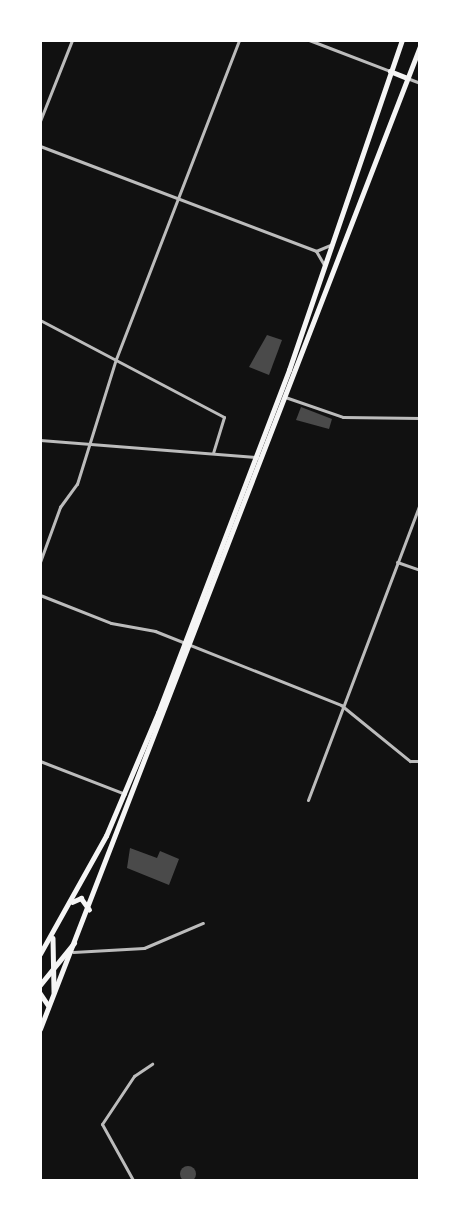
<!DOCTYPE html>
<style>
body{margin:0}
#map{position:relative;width:460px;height:1221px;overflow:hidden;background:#111;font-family:"Titillium Web",sans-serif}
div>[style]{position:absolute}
.building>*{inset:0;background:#4a4a4a}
.round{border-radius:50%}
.minor>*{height:3px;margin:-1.5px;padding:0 1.5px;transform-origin:1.5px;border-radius:1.5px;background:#bcbcbc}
.primary>*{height:4.5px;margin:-2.25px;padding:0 2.25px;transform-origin:2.25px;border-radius:2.25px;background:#f5f5f5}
span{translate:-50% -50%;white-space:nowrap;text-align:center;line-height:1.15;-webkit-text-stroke:6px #fff;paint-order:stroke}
.frame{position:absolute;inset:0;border:42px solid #fff;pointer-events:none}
</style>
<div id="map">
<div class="building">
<i style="clip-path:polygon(267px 335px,282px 340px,269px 375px,249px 367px)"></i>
<i style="clip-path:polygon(301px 407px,332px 419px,329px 429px,296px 420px)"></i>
<i style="clip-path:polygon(130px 848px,157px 858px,160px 851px,179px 859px,169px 885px,127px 868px)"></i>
<i class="round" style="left:180px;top:1166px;width:16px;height:16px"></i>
</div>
<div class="minor">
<i style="left:309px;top:40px;width:87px;rotate:20.9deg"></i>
<i style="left:407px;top:78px;width:14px;rotate:21deg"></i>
<i style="left:40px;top:121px;width:87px;rotate:-68.4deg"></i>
<i style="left:40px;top:146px;width:295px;rotate:20.8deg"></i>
<i style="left:316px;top:251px;width:16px;rotate:60deg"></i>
<i style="left:316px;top:251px;width:15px;rotate:-23deg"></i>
<i style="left:40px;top:320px;width:208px;rotate:27.8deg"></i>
<i style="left:224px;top:417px;width:37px;rotate:107deg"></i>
<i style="left:285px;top:397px;width:61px;rotate:19deg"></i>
<i style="left:343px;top:417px;width:77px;rotate:0.7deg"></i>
<i style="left:40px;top:440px;width:218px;rotate:4.5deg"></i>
<i style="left:40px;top:562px;width:59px;rotate:-70deg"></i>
<i style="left:60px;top:507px;width:29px;rotate:-54deg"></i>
<i style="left:77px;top:484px;width:131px;rotate:-72.7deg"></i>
<i style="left:116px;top:359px;width:342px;rotate:-68.9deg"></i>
<i style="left:397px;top:562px;width:24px;rotate:19deg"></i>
<i style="left:40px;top:595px;width:76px;rotate:21.5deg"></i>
<i style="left:111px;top:623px;width:45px;rotate:10.3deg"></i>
<i style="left:155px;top:631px;width:200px;rotate:21.7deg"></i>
<i style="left:341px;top:705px;width:89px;rotate:39.1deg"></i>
<i style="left:410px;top:761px;width:10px"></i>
<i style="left:40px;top:761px;width:91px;rotate:21.2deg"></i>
<i style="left:308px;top:800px;width:316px;rotate:-69.3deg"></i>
<i style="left:73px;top:952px;width:71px;rotate:-3.2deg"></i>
<i style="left:144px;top:948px;width:64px;rotate:-23deg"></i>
<i style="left:133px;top:1180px;width:64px;rotate:-119deg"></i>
<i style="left:102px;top:1124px;width:58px;rotate:-56.3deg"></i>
<i style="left:134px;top:1076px;width:22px;rotate:-34deg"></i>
</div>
<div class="primary">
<i style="left:390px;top:71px;width:18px;rotate:22deg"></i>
<i style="left:72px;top:902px;width:10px;rotate:-24deg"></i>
<i style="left:81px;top:898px;width:14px;rotate:54deg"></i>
<i style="left:53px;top:938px;width:54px;rotate:88.9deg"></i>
<i style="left:40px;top:954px;width:135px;rotate:-60.8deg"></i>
<i style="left:106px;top:836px;width:134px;rotate:-67.1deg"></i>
<i style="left:158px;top:713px;width:367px;rotate:-69.1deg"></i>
<i style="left:289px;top:370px;width:349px;rotate:-71.1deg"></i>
<i style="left:40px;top:985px;width:54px;rotate:-51deg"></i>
<i style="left:40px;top:993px;width:14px;rotate:56deg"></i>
<i style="left:40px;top:1029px;width:1054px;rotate:-68.86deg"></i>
</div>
<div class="frame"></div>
</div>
